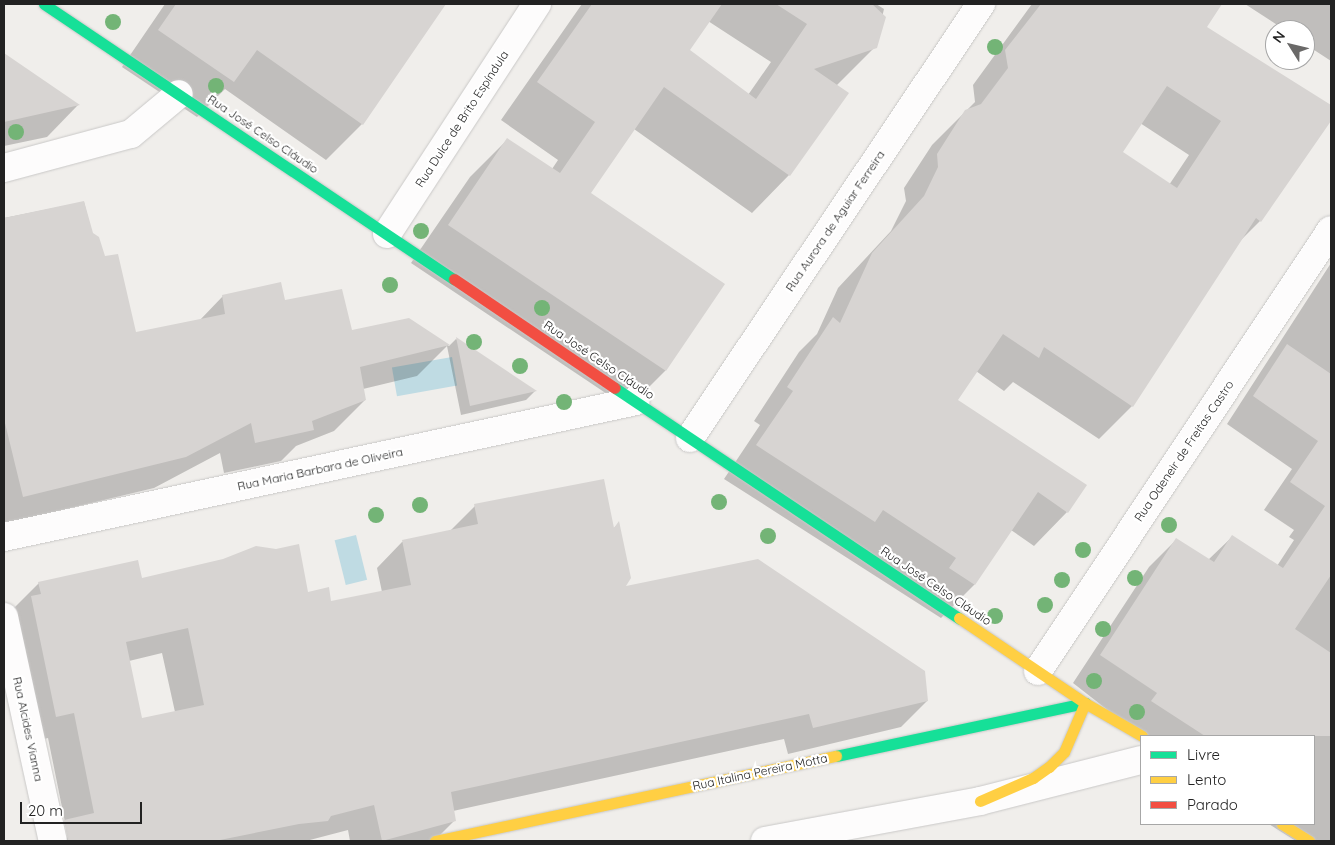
<!DOCTYPE html>
<meta charset="utf-8">
<style>
body{margin:0}
#map{position:relative;width:1335px;height:845px;overflow:hidden;background:#f0eeeb;font-family:Quicksand,sans-serif}
div>[style]{position:absolute}
.water>*{inset:0;background:#bfdbe3;transform-origin:0 0}
.shadow>*{inset:0;background:#0003}
.building>*{inset:0;background:#d7d4d2}
.roads{filter:drop-shadow(0 0 1px #c9c8c7) drop-shadow(0 0 1px #c9c8c7)}
.street>*{height:28px;margin:-14px;padding:0 14px;transform-origin:14px;border-radius:14px;background:#fdfcfc}
.fast>*{height:11px;margin:-5.5px;padding:0 5.5px;transform-origin:5.5px;border-radius:5.5px;background:#16e098}
.slow>*{height:11px;margin:-5.5px;padding:0 5.5px;transform-origin:5.5px;border-radius:5.5px;background:#ffcf43}
.jam>*{height:11px;margin:-5.5px;padding:0 5.5px;transform-origin:5.5px;border-radius:5.5px;background:#f24e42}
.trees>*{width:16px;height:16px;margin:-8px;border-radius:50%;background:#73b476}
span{translate:-50% -50%;white-space:nowrap;text-align:center;line-height:1.15;-webkit-text-stroke:4.5px #fff;paint-order:stroke}
.street-label{font-size:12px;color:#222}
.frame{position:absolute;inset:0;border:5px solid #222;pointer-events:none}
.legend{position:absolute;left:1140px;top:735px;width:175px;height:90px;box-sizing:border-box;background:#fff;border:1px solid #a7a7a7;margin:0;padding:6px 9px;list-style:none;font-size:15px;color:#222}
.legend li{display:flex;align-items:center;gap:10px;height:25px}
.legend b{width:25px;border:1px solid #a7a7a7}
.north{position:absolute;left:1265px;top:20px;width:50px;height:50px;box-sizing:border-box;background:#fff;border:1px solid #a7a7a7;border-radius:50%;rotate:306deg;font-size:14px;font-weight:700;line-height:20px;text-align:center;color:#222}
.north::after{content:'';display:block;margin:auto;width:18px;height:22px;background:#6a6968;clip-path:polygon(50% 0,100% 100%,50% 72%,0 100%)}
.scale{position:absolute;left:20px;top:802px;width:122px;height:22px;box-sizing:border-box;border:2px solid #222;border-top:0;padding-left:6px;font-size:15px;line-height:18px;white-space:nowrap;color:#222;-webkit-text-stroke:4px #fff;paint-order:stroke}
</style>
<div id="map">
<div class="water">
<i style="left:452px;top:357px;width:29px;height:61px;rotate:80deg"></i>
<i style="left:356px;top:535px;width:46px;height:22px;rotate:76deg"></i>
</div>
<div class="shadow">
<i style="clip-path:polygon(165px 4px,445px 4px,362px 124px,326px 160px,225px 89px,197px 117px,122px 67px)"></i>
<i style="clip-path:polygon(evenodd,582px 4px,876px 4px,884px 9px,875px 47px,836px 86px,789px 175px,752px 213px,634px 129px,589px 194px,723px 284px,665px 371px,628px 408px,411px 263px,470px 177px,507px 140px,552px 169px,558px 160px,501px 120px,582px 4px,708px 21px,771px 62px,748px 95px,688px 51px,708px 21px)"></i>
<i style="clip-path:polygon(evenodd,1032px 4px,1221px 4px,1205px 27px,1331px 107px,1331px 110px,1260px 221px,1236px 245px,1132px 406px,1099px 439px,1013px 382px,1004px 391px,976px 371px,956px 400px,1067px 512px,1034px 546px,1011px 530px,974px 585px,941px 618px,724px 479px,760px 425px,754px 421px,799px 352px,817px 334px,838px 288px,891px 231px,906px 201px,904px 188px,932px 145px,975px 102px,973px 85px,1032px 4px,1140px 123px,1189px 155px,1169px 185px,1121px 152px,1140px 123px)"></i>
<i style="clip-path:polygon(1245px 4px,1331px 4px,1331px 61px,1305px 44px,1305px 30px,1285px 30px)"></i>
<i style="clip-path:polygon(4px 55px,78px 105px,47px 137px,4px 146px)"></i>
<i style="clip-path:polygon(84px 202px,92px 234px,135px 334px,199px 321px,223px 296px,284px 301px,351px 331px,409px 319px,449px 346px,456px 339px,535px 391px,526px 400px,461px 415px,447px 346px,417px 376px,363px 389px,365px 400px,334px 431px,296px 446px,281px 461px,224px 473px,220px 453px,154px 488px,4px 524px,4px 218px)"></i>
<i style="clip-path:polygon(1331px 263px,1331px 841px,1296px 841px,1269px 824px,1314px 824px,1314px 736px,1141px 736px,1073px 683px,1149px 567px,1176px 540px,1208px 560px,1232px 537px,1277px 566px,1294px 540px,1289px 537px,1294px 530px,1264px 510px,1292px 469px,1227px 424px)"></i>
<i style="clip-path:polygon(evenodd,475px 506px,613px 529px,619px 523px,624px 588px,927px 701px,901px 727px,788px 754px,784px 739px,453px 811px,455px 820px,434px 841px,350px 841px,348px 830px,306px 841px,63px 841px,68px 837px,48px 738px,31px 742px,13px 609px,39px 583px,141px 580px,307px 594px,330px 603px,382px 592px,377px 568px,402px 542px,449px 532px,475px 506px,162px 653px,175px 712px,141px 719px,129px 661px,162px 653px)"></i>
</div>
<div class="building">
<i style="clip-path:polygon(176px 4px,446px 4px,363px 125px,257px 50px,234px 82px,158px 30px)"></i>
<i style="clip-path:polygon(592px 4px,722px 4px,690px 50px,756px 99px,807px 24px,776px 4px,872px 4px,886px 17px,877px 48px,814px 69px,849px 93px,790px 176px,664px 87px,591px 193px,725px 284px,666px 371px,448px 225px,507px 138px,560px 173px,595px 122px,537px 82px)"></i>
<i style="clip-path:polygon(evenodd,1041px 4px,1222px 4px,1207px 27px,1331px 105px,1331px 121px,1261px 222px,1256px 218px,1133px 407px,1044px 347px,1039px 358px,1003px 334px,958px 400px,1087px 485px,1068px 513px,1038px 492px,975px 585px,949px 568px,956px 558px,883px 510px,875px 522px,756px 445px,793px 391px,787px 387px,833px 317px,840px 323px,872px 253px,924px 196px,938px 167px,937px 154px,965px 110px,981px 104px,1008px 68px,1005px 50px,1041px 4px,1167px 86px,1221px 121px,1177px 188px,1123px 152px,1167px 86px)"></i>
<i style="clip-path:polygon(4px 53px,80px 105px,4px 122px)"></i>
<i style="clip-path:polygon(84px 201px,93px 233px,99px 237px,105px 256px,118px 254px,136px 332px,225px 314px,222px 295px,281px 282px,285px 300px,342px 289px,352px 330px,409px 318px,450px 345px,360px 367px,366px 400px,312px 421px,314px 430px,255px 443px,251px 423px,186px 457px,23px 497px,4px 419px,4px 218px)"></i>
<i style="clip-path:polygon(456px 337px,537px 391px,470px 406px)"></i>
<i style="clip-path:polygon(1287px 344px,1331px 374px,1331px 575px,1295px 629px,1331px 653px,1331px 736px,1205px 736px,1151px 701px,1157px 693px,1100px 655px,1176px 538px,1214px 562px,1232px 535px,1283px 568px,1325px 506px,1290px 482px,1318px 441px,1253px 396px)"></i>
<i style="clip-path:polygon(evenodd,604px 479px,614px 528px,619px 521px,631px 578px,626px 586px,758px 559px,925px 671px,928px 701px,813px 728px,809px 714px,451px 792px,456px 821px,382px 841px,374px 805px,331px 816px,328px 821px,299px 824px,215px 841px,68px 841px,64px 820px,94px 813px,74px 713px,56px 717px,31px 596px,41px 594px,38px 582px,138px 560px,142px 578px,223px 559px,256px 546px,276px 549px,299px 544px,308px 592px,329px 587px,331px 601px,411px 585px,402px 540px,478px 524px,474px 504px,604px 479px,188px 628px,204px 705px,142px 718px,126px 642px,188px 628px)"></i>
</div>
<div class="roads">
<div class="street">
<i style="left:4px;top:168px;width:131px;rotate:-15deg"></i>
<i style="left:131px;top:134px;width:62px;rotate:-39.8deg"></i>
<i style="left:387px;top:234px;width:275px;rotate:-56.9deg"></i>
<i style="left:690px;top:438px;width:523px;rotate:-56.16deg"></i>
<i style="left:4px;top:537px;width:646px;rotate:-12.14deg"></i>
<i style="left:4px;top:617px;width:229px;rotate:77.7deg"></i>
<i style="left:1038px;top:671px;width:529px;rotate:-56.4deg"></i>
<i style="left:765px;top:841px;width:219px;rotate:-10.5deg"></i>
<i style="left:980px;top:801px;width:166px;rotate:-14.3deg"></i>
</div>
<div class="fast">
<i style="left:44px;top:4px;width:494px;rotate:33.9deg"></i>
<i style="left:615px;top:388px;width:414px;rotate:33.8deg"></i>
<i style="left:836px;top:756px;width:255px;rotate:-12deg"></i>
</div>
<div class="slow">
<i style="left:959px;top:618px;width:152px;rotate:34deg"></i>
<i style="left:1085px;top:703px;width:66px;rotate:30.1deg"></i>
<i style="left:980px;top:801px;width:58px;rotate:-23.5deg"></i>
<i style="left:1033px;top:778px;width:19px;rotate:-35deg"></i>
<i style="left:1049px;top:767px;width:21px;rotate:-45deg"></i>
<i style="left:1064px;top:752px;width:53px;rotate:-66.8deg"></i>
<i style="left:1282px;top:824px;width:32px;rotate:32deg"></i>
<i style="left:435px;top:841px;width:410px;rotate:-12deg"></i>
</div>
<div class="jam">
<i style="left:454px;top:279px;width:194px;rotate:34.1deg"></i>
</div>
</div>
<div class="trees">
<i style="left:113px;top:22px"></i>
<i style="left:995px;top:47px"></i>
<i style="left:216px;top:86px"></i>
<i style="left:16px;top:132px"></i>
<i style="left:421px;top:231px"></i>
<i style="left:390px;top:285px"></i>
<i style="left:542px;top:308px"></i>
<i style="left:474px;top:342px"></i>
<i style="left:520px;top:366px"></i>
<i style="left:564px;top:402px"></i>
<i style="left:719px;top:502px"></i>
<i style="left:420px;top:505px"></i>
<i style="left:376px;top:515px"></i>
<i style="left:1169px;top:525px"></i>
<i style="left:768px;top:536px"></i>
<i style="left:1083px;top:550px"></i>
<i style="left:1135px;top:578px"></i>
<i style="left:1062px;top:580px"></i>
<i style="left:1045px;top:605px"></i>
<i style="left:995px;top:616px"></i>
<i style="left:1103px;top:629px"></i>
<i style="left:1094px;top:681px"></i>
<i style="left:1137px;top:712px"></i>
</div>
<div class="street-label">
<span style="left:462px;top:119px;rotate:-57deg">Rua Dulce de Brito Espíndula</span>
<span style="left:263px;top:134px;rotate:34deg">Rua José Celso Cláudio</span>
<span style="left:835px;top:221px;rotate:-56deg">Rua Aurora de Aguiar Ferreira</span>
<span style="left:599px;top:360px;rotate:34deg">Rua José Celso Cláudio</span>
<span style="left:1184px;top:451px;rotate:-56deg">Rua Odeneir de Freitas Castro</span>
<span style="left:320px;top:469px;rotate:-12deg">Rua Maria Barbara de Oliveira</span>
<span style="left:936px;top:586px;rotate:34deg">Rua José Celso Cláudio</span>
<span style="left:28px;top:729px;rotate:78deg">Rua Alcides Vianna</span>
<span style="left:760px;top:772px;rotate:-12deg">Rua Italina Pereira Motta</span>
</div>
<div class="frame"></div>
<ul class="legend">
<li><b style="height:6px;background:#16e098"></b>Livre</li>
<li><b style="height:6px;background:#ffcf43"></b>Lento</li>
<li><b style="height:6px;background:#f24e42"></b>Parado</li>
</ul>
<div class="north">N</div>
<div class="scale">20 m</div>
</div>
